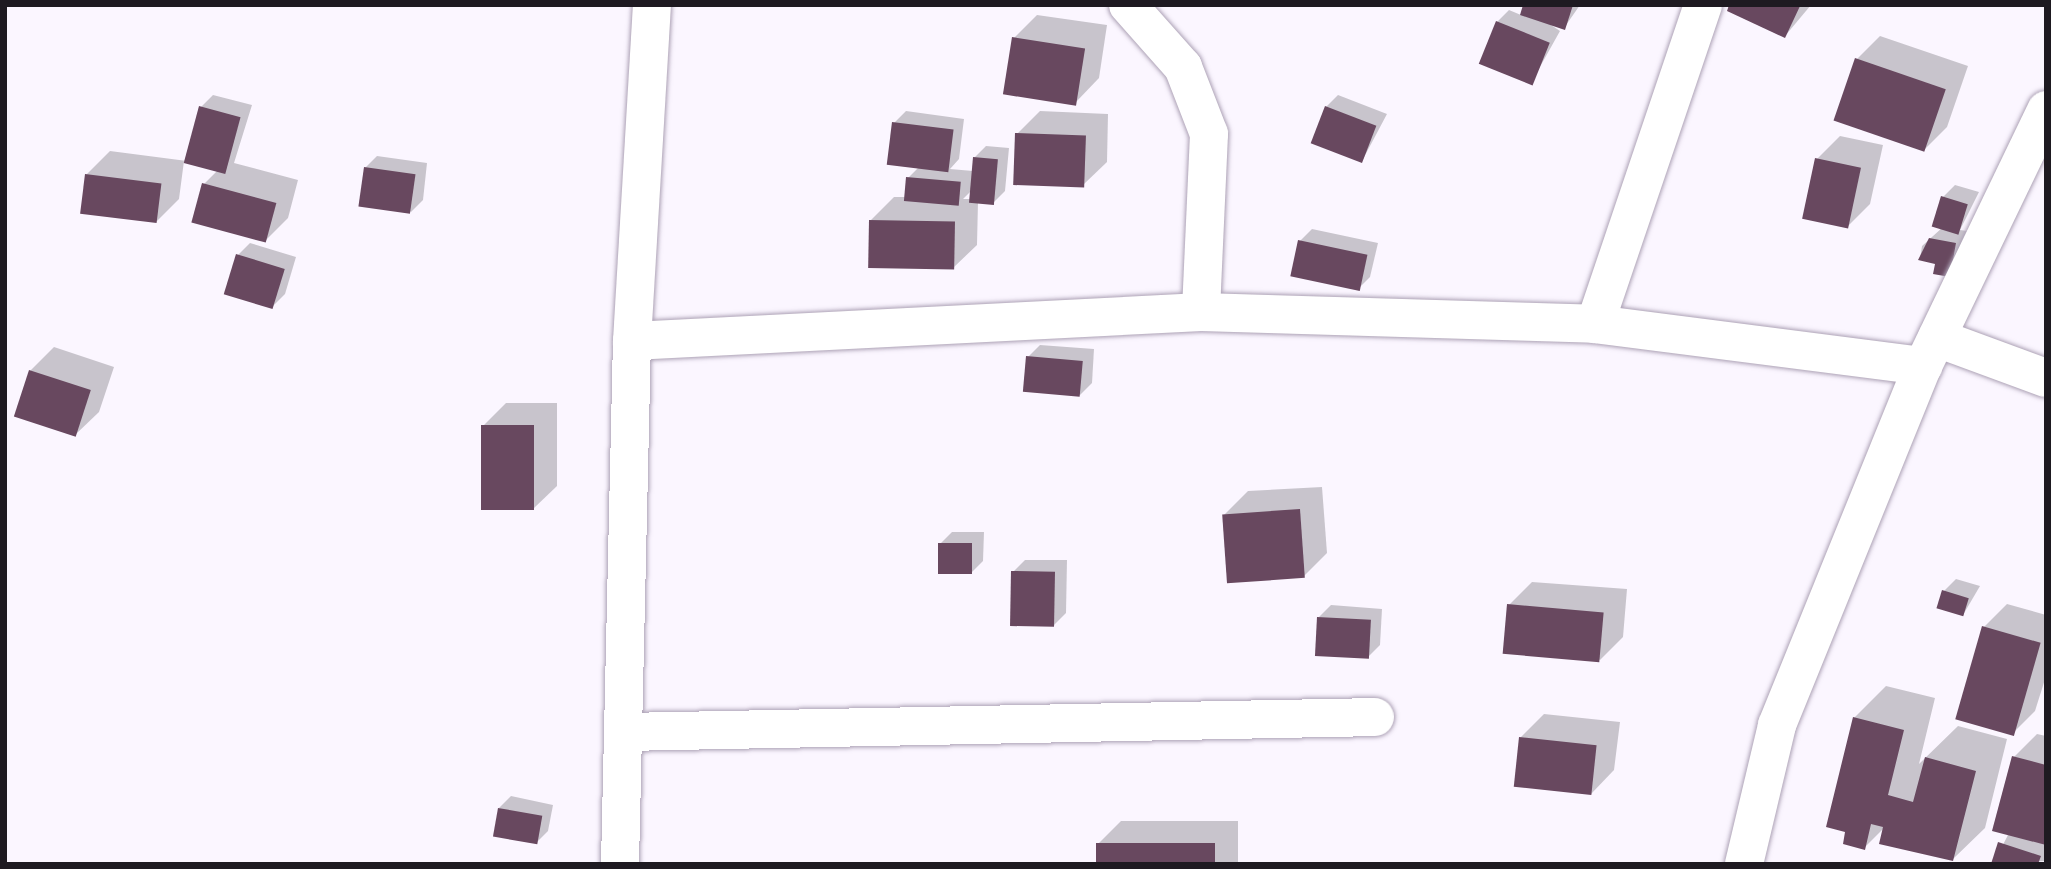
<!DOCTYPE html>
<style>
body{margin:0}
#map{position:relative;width:2051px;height:869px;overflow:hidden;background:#fbf6ff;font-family:Raleway,sans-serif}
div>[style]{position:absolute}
.shadow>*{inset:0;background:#0003}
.building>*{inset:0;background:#68485f;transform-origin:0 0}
.roads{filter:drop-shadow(0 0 2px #ada2b6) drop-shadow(0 0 2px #ada2b6)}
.minor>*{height:38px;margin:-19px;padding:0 19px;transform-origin:19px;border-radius:19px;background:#fff}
span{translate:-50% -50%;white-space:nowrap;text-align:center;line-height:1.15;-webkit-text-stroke:7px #fff;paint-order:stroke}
.frame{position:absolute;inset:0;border:7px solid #1e1a21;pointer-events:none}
</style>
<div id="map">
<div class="shadow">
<i style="clip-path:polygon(1524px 5px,1580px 5px,1564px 28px,1548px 23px,1560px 31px,1531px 83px,1497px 22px,1509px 10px,1521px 15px)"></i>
<i style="clip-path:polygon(1731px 5px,1811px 5px,1785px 36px)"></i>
<i style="clip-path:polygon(1037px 15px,1107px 25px,1099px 78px,1076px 102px,1014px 38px)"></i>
<i style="clip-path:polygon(1880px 36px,1968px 66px,1947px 127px,1924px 150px,1857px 59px)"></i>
<i style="clip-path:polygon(213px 95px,252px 105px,234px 163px,298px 180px,288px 218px,265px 241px,204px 184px,218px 170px,184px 161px,179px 199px,156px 222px,86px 175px,110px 151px,187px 161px,201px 107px)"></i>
<i style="clip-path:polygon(1338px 95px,1387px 114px,1362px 161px,1326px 107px)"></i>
<i style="clip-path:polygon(evenodd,906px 111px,964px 119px,959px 159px,950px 169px,973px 171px,974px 158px,986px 146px,1009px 148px,1005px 191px,993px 203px,978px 202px,977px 245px,953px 268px,871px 220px,894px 197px,906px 197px,908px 178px,918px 168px,894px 123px,906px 111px,972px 190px,971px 199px,963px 199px,972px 190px)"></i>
<i style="clip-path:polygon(1040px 111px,1108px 114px,1107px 162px,1083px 185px,1017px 134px)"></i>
<i style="clip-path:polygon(1840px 136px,1883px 145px,1870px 204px,1847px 227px,1817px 159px)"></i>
<i style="clip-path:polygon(377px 156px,427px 163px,423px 200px,411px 212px,365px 168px)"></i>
<i style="clip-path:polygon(1955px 185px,1979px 192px,1960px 230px,1967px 231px,1961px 263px,1920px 259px,1922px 246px,1943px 227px,1943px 197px)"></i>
<i style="clip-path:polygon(1312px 229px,1378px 243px,1370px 277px,1358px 289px,1300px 241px)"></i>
<i style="clip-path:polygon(250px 243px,296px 257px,285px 294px,273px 306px,238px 255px)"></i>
<i style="clip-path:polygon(1040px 345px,1094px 349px,1092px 383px,1080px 395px,1028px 357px)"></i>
<i style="clip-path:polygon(54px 347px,114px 367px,99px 412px,75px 435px,30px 371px)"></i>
<i style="clip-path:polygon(506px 403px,557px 403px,557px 486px,533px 509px,483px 426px)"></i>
<i style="clip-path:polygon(1322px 487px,1327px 553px,1304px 576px,1224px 515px,1248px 491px)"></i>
<i style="clip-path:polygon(952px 532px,984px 532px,983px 561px,971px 573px,940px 544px)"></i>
<i style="clip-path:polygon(1025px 560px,1067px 560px,1066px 613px,1054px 625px,1013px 572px)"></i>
<i style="clip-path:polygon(1956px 579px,1980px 586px,1963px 615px,1944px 591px)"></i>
<i style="clip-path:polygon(1532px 582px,1627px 589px,1623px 637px,1600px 660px,1509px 605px)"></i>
<i style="clip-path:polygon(2007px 604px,2046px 615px,2046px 676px,2035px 711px,2012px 734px,1984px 627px)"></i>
<i style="clip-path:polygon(1331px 605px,1382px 609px,1380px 645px,1368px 657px,1319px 617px)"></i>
<i style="clip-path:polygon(1886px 686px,1935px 698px,1919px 764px,1958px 726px,2007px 739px,1985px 828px,1953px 859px,1885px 827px,1864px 848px,1847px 830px,1854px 718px)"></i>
<i style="clip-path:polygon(1544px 714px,1620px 722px,1614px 770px,1591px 794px,1520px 738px)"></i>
<i style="clip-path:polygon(2037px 734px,2046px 736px,2046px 861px,1993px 864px,2008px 835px,2014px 757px)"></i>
<i style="clip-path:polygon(511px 796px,553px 805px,548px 831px,536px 843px,499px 808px)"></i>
<i style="clip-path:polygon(1121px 821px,1238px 821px,1238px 864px,1098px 864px,1098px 844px)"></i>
</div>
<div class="building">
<i style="clip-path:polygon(1523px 5px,1573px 5px,1565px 30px,1520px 15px)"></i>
<i style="clip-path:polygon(1729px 5px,1798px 5px,1800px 6px,1785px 38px,1727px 11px)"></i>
<i style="left:1496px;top:21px;width:58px;height:46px;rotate:22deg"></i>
<i style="left:1012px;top:37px;width:74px;height:58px;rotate:9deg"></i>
<i style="left:1855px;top:58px;width:96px;height:66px;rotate:19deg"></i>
<i style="left:199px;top:106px;width:43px;height:59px;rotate:15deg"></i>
<i style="left:1325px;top:106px;width:55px;height:40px;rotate:21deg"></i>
<i style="left:892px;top:122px;width:62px;height:43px;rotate:7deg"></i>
<i style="left:1015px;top:133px;width:71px;height:52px;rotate:2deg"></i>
<i style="left:973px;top:157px;width:25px;height:46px;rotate:5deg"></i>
<i style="left:1815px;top:158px;width:47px;height:62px;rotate:12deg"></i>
<i style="left:364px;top:167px;width:52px;height:40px;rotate:8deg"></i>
<i style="left:85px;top:174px;width:77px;height:40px;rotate:7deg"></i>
<i style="left:906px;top:177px;width:55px;height:24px;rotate:5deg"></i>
<i style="left:202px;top:183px;width:77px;height:41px;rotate:15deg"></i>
<i style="left:1941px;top:196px;width:28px;height:32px;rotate:17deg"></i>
<i style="left:869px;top:220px;width:86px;height:48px;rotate:1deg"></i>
<i style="clip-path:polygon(1929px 238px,1956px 243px,1950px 277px,1933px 274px,1935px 264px,1918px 260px)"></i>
<i style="left:1298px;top:240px;width:71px;height:37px;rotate:12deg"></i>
<i style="left:236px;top:254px;width:51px;height:42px;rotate:17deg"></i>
<i style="left:1026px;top:356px;width:57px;height:36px;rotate:5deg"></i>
<i style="left:29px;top:370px;width:65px;height:49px;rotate:18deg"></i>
<i style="left:481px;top:425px;width:53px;height:85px"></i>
<i style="left:1300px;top:509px;width:69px;height:78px;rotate:86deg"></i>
<i style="left:938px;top:543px;width:34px;height:31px"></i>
<i style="left:1011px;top:571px;width:44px;height:55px;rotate:1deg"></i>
<i style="left:1942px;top:590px;width:28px;height:19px;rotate:17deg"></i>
<i style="left:1507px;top:604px;width:97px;height:50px;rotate:5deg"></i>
<i style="left:1317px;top:617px;width:54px;height:39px;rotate:3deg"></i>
<i style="left:1982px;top:626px;width:61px;height:97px;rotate:16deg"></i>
<i style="clip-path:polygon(1853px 717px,1904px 730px,1888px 795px,1913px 802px,1925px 757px,1976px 771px,1953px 861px,1879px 844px,1883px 827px,1871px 824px,1865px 850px,1843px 844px,1845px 832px,1826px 827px)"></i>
<i style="left:1519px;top:737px;width:78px;height:50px;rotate:6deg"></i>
<i style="clip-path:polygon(2012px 756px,2046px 765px,2046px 845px,1992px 831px)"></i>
<i style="left:498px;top:808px;width:45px;height:29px;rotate:10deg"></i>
<i style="clip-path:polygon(1998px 842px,2041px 856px,2038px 864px,1991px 864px)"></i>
<i style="left:1096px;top:843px;width:119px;height:21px"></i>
</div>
<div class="roads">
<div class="minor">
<i style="left:1128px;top:5px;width:83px;rotate:48.4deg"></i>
<i style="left:1183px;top:67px;width:72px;rotate:68.8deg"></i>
<i style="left:1209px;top:134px;width:178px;rotate:92.6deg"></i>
<i style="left:1595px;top:324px;width:337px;rotate:-71.3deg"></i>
<i style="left:1937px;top:338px;width:116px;rotate:20.2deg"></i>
<i style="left:632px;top:341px;width:570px;rotate:-2.92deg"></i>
<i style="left:1201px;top:312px;width:394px;rotate:1.7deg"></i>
<i style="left:1595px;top:324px;width:331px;rotate:7.3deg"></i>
<i style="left:624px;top:732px;width:751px;rotate:-1.14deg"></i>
<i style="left:620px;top:864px;width:523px;rotate:-88.69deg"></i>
<i style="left:632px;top:341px;width:337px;rotate:-86.6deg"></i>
<i style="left:1744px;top:864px;width:143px;rotate:-76.6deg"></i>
<i style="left:1777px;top:725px;width:388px;rotate:-67.9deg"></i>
<i style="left:1923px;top:366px;width:284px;rotate:-64.3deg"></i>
</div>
</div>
<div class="frame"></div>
</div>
